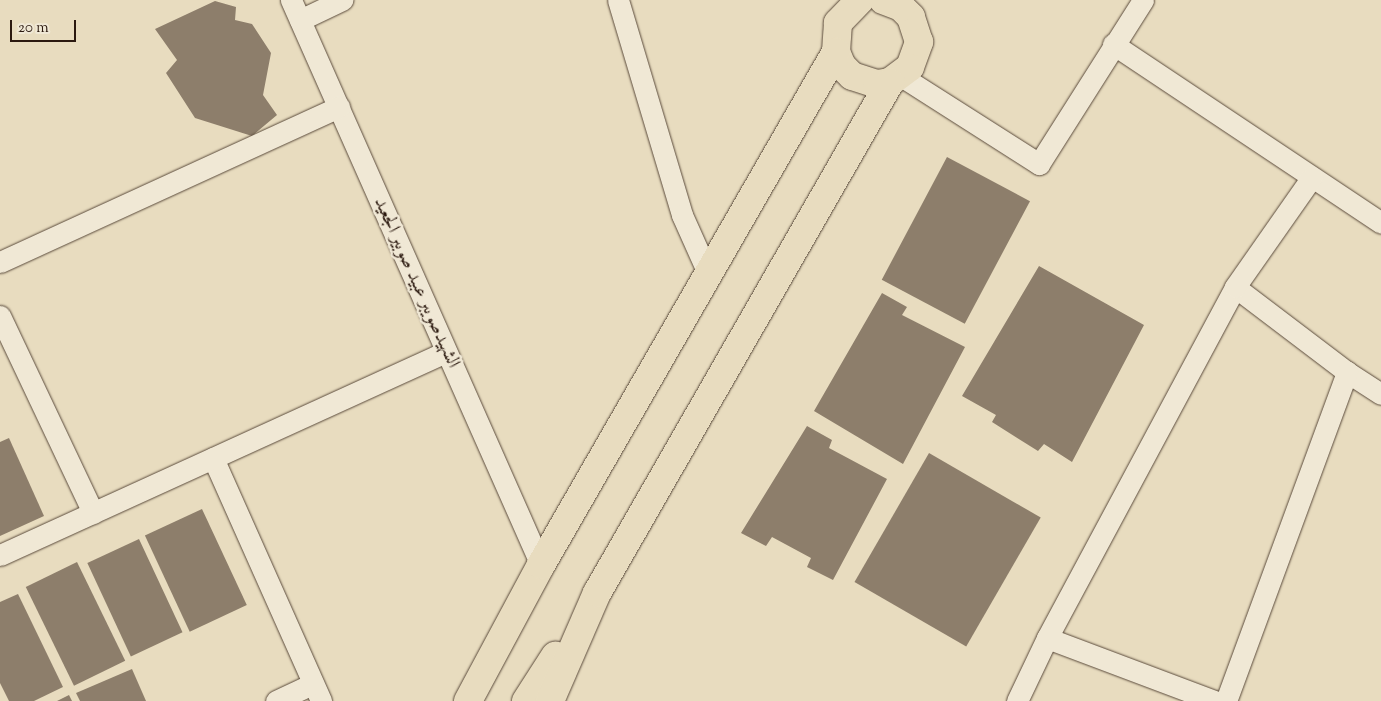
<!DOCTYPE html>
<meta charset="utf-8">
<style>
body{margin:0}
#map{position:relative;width:1381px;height:701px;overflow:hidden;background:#e8dcbf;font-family:"Sorts Mill Goudy",Amiri,serif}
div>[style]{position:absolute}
.building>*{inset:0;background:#8d7e6b;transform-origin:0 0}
.roads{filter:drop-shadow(0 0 1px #5a4a3b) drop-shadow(0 0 1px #5a4a3b)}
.minor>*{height:21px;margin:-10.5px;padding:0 10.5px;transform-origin:10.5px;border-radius:10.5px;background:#f0e8d5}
.major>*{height:28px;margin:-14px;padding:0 14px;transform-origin:14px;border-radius:14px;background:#e8dcbf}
span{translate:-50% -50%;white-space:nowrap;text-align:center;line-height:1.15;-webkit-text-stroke:5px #f0e8d5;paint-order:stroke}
.street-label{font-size:19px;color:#2b190f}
.scale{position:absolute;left:10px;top:20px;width:66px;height:22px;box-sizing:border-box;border:2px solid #2b190f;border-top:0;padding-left:6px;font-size:15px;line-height:18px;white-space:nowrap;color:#2b190f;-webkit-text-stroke:4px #f0e8d5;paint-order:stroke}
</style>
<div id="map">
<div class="building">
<i style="clip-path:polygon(215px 1px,236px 7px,235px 20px,252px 24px,271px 53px,263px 95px,277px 115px,252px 136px,195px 118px,166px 73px,177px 60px,155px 29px)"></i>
<i style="left:947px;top:157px;width:94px;height:139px;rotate:28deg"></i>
<i style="clip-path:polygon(1039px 266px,1144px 325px,1072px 462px,1044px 444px,1038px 451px,992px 422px,996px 415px,962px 396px)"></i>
<i style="clip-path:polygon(882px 293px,907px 307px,902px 315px,965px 347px,903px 464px,814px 411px)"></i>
<i style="clip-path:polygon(807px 426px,832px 440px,829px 448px,887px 479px,833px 580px,807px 567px,811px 558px,772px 537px,766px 546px,741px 533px)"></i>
<i style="clip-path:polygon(9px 438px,44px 516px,0 536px,0 442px)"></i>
<i style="left:929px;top:453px;width:129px;height:149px;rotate:30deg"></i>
<i style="left:202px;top:509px;width:106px;height:63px;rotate:65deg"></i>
<i style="left:139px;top:539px;width:103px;height:57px;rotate:65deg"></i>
<i style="left:77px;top:562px;width:110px;height:57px;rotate:64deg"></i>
<i style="clip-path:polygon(18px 594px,63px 687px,34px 701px,9px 701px,0 683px,0 602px)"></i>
<i style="clip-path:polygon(132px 669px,146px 701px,80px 701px,76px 693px)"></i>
<i style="clip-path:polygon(69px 695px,72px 701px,57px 701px)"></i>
</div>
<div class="roads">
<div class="minor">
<i style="left:291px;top:0;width:618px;rotate:66.13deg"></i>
<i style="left:618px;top:0;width:224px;rotate:73.4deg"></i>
<i style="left:682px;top:215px;width:64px;rotate:65.9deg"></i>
<i style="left:300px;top:20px;width:47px;rotate:-25.5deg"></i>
<i style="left:1113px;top:44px;width:322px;rotate:33.7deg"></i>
<i style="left:901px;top:76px;width:164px;rotate:32.5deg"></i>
<i style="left:1039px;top:164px;width:194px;rotate:-57.6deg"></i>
<i style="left:0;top:262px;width:373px;rotate:-24.6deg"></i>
<i style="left:1235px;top:287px;width:141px;rotate:37.2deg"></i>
<i style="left:1347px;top:372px;width:40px;rotate:32.9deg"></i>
<i style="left:0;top:316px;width:218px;rotate:64.7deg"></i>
<i style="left:213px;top:458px;width:266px;rotate:66deg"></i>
<i style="left:0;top:555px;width:489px;rotate:-24.5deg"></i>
<i style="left:1047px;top:638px;width:179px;rotate:20.6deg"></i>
<i style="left:276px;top:701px;width:40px;rotate:-25deg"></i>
<i style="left:1017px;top:701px;width:70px;rotate:-64.5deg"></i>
<i style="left:1047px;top:638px;width:398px;rotate:-61.8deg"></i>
<i style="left:1235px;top:287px;width:134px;rotate:-55deg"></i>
<i style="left:1226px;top:701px;width:351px;rotate:-69.8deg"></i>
</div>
<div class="major">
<i style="left:860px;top:0;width:32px;rotate:134deg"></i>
<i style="left:838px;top:23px;width:29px;rotate:94deg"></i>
<i style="left:836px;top:52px;width:15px;rotate:67deg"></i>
<i style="left:842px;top:66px;width:14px;rotate:45deg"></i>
<i style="left:852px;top:76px;width:26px;rotate:18deg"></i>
<i style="left:877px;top:84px;width:13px;rotate:-9deg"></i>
<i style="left:890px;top:82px;width:25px;rotate:-37deg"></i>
<i style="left:910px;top:67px;width:27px;rotate:-70deg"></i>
<i style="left:919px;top:42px;width:26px;rotate:-108deg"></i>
<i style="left:911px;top:17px;width:14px;rotate:-135deg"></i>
<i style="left:901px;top:7px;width:19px;rotate:-159deg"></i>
<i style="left:468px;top:701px;width:154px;rotate:-61.8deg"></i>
<i style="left:541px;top:565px;width:592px;rotate:-60.1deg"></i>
<i style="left:526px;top:701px;width:54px;rotate:-57.2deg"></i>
<i style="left:550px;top:701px;width:118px;rotate:-66.5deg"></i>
<i style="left:597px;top:593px;width:589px;rotate:-60.17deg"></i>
</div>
</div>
<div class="street-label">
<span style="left:416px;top:283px;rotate:66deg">الشهيدصويبر عبيد صوبير الجعيد</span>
</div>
<div class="scale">20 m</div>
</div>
